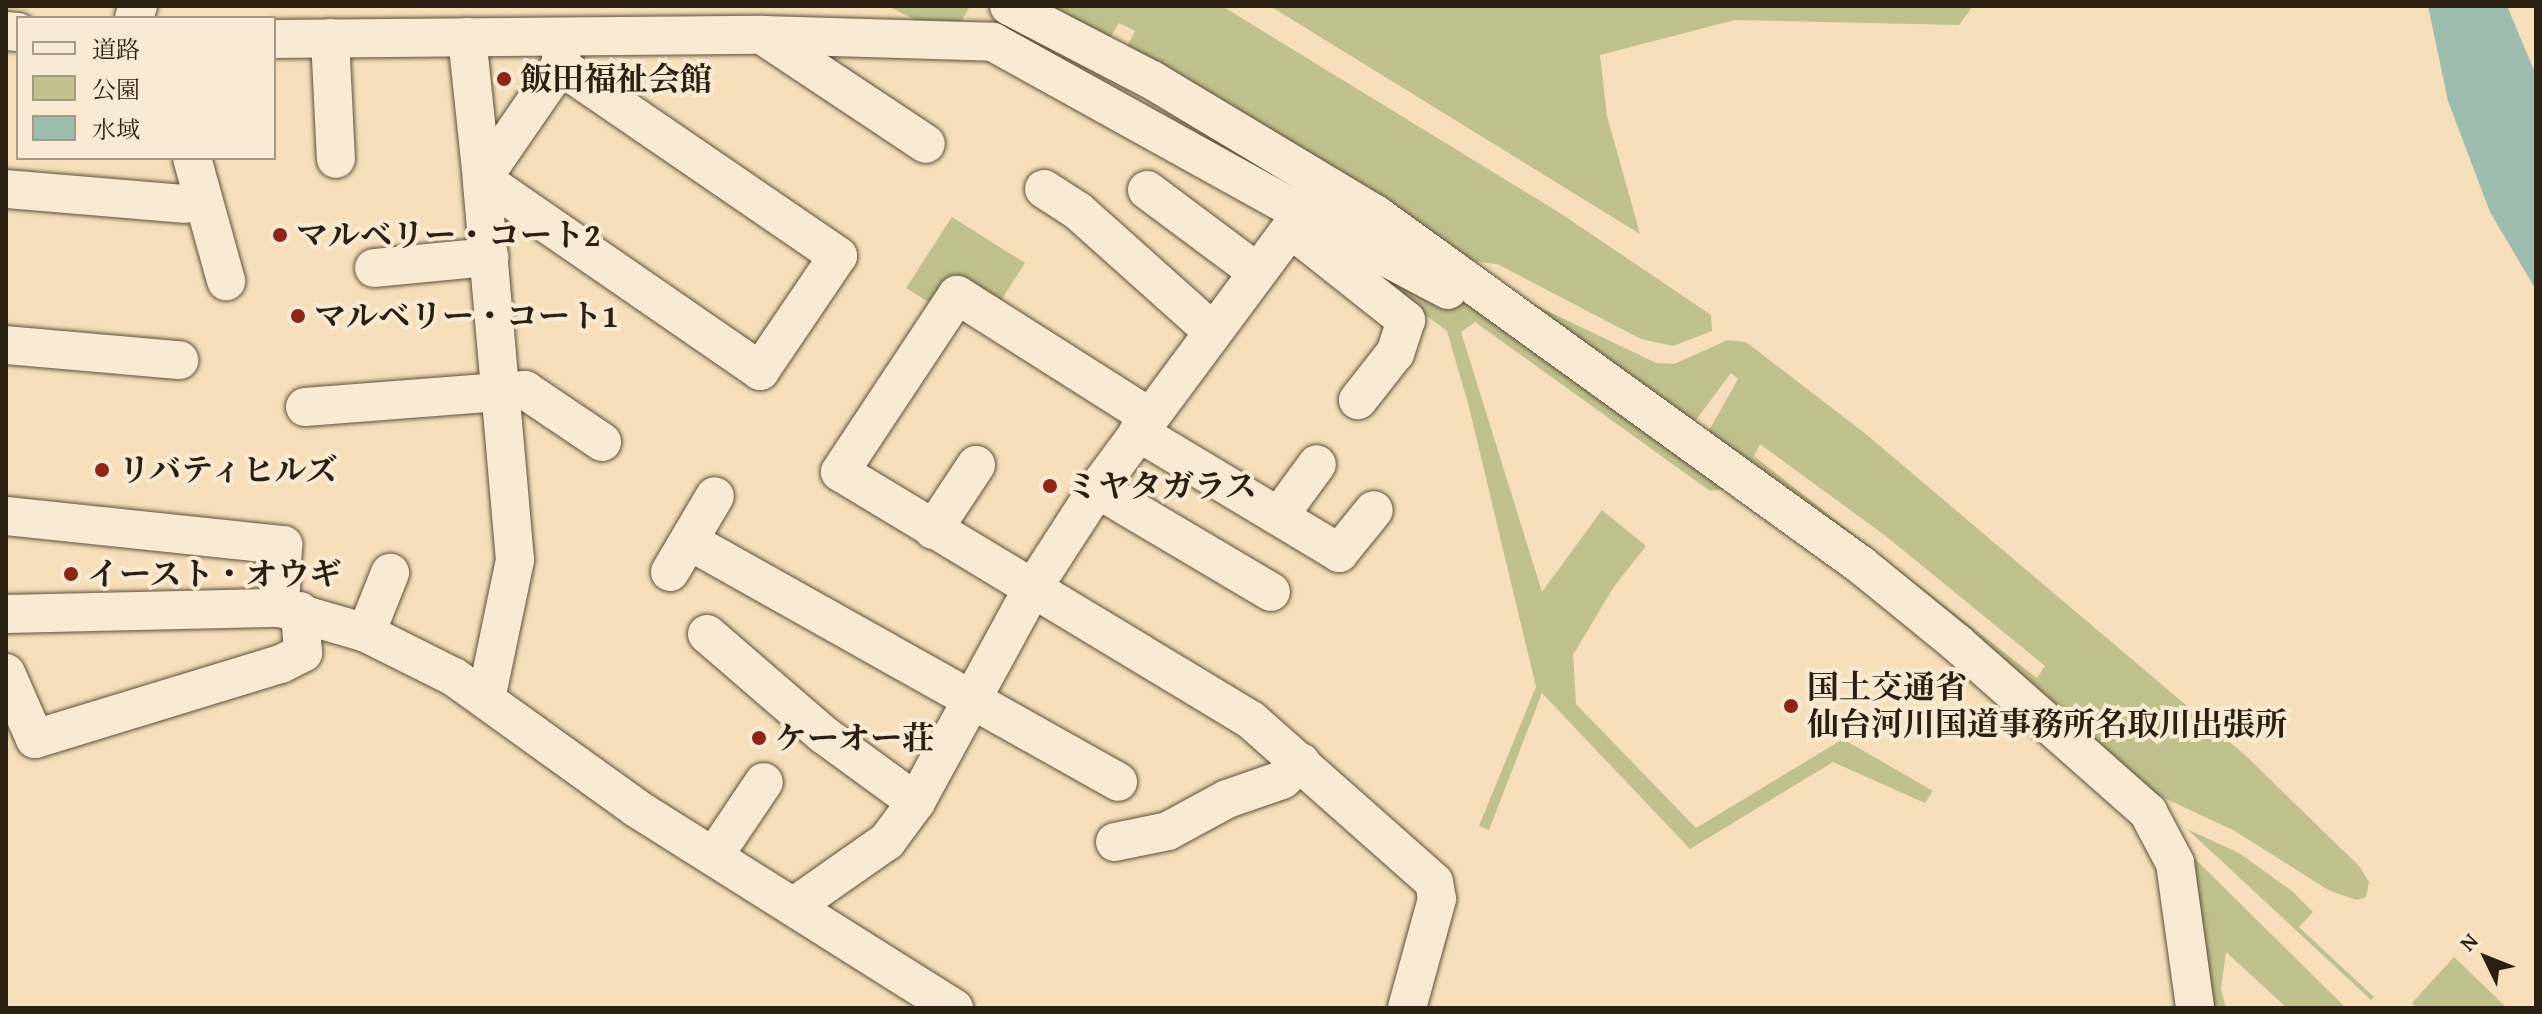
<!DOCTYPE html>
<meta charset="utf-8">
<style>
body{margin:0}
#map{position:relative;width:2542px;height:1014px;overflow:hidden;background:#f5deb9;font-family:"Gentium Book Plus","Noto Serif JP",serif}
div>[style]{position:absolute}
.green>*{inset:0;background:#c0c08c}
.water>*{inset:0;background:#9cbcae}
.roads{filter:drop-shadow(0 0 2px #5d4f3b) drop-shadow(0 0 2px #5d4f3b)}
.minor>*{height:38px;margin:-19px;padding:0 19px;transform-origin:19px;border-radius:19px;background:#f8ead2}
.dots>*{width:22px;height:22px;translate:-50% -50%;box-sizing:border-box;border:4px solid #f8ead2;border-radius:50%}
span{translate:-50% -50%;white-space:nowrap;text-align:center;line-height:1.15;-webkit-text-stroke:8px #f8ead2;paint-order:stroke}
.poi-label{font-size:32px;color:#2a1f11;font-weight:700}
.left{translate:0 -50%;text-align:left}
.frame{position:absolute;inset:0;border:8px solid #2a1f11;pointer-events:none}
.legend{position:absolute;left:16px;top:16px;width:260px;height:144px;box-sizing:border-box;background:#f8ead2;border:2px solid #a69985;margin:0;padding:10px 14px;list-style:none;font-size:24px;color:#2a1f11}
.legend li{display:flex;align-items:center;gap:16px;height:40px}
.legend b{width:40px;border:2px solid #a69985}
.north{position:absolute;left:2446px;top:918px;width:80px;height:80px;-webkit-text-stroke:6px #f8ead2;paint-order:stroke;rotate:313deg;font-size:22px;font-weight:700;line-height:32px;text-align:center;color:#2a1f11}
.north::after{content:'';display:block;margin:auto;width:28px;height:36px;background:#2a1f11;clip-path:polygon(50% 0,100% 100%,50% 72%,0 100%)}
</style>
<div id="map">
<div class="green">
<i style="clip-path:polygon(888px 6px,970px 6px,957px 29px,925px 25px)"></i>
<i style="clip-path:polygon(1032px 6px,1222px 6px,1563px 215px,1711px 315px,1712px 331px,1673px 346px,1641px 339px,1497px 264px,1460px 260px,1123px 54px,1135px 31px,1119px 23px,1106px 44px)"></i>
<i style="clip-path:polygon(1270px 6px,1973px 6px,1959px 25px,1735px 20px,1600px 55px,1607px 116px,1640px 234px)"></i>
<i style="clip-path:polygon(952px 217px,1025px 263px,998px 305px,954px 276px,935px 306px,906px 288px)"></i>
<i style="clip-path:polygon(1312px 231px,1487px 311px,1735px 487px,1710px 491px,1475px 322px,1461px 332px,1542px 592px,1602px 510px,1646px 546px,1613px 588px,1573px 655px,1576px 704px,1696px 828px,1843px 739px,1933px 791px,1925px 803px,1833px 762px,1690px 849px,1542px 693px,1489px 830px,1479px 826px,1536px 687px,1469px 407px,1447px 331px)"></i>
<i style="clip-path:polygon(evenodd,1514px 295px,1656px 363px,1674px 364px,1728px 340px,1746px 342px,1867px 435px,2245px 755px,2359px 866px,2369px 882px,2366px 897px,2357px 900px,2330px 891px,2235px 831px,2132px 783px,1707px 434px,1738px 379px,1731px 373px,1693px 424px,1514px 295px,1760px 444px,1887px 537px,2045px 666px,2037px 678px,1754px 456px,1760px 444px)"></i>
<i style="clip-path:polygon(2187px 829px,2239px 853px,2292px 891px,2313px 912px,2299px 927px,2374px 997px,2371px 1000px)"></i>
<i style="clip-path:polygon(2192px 856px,2346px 1008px,2287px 1008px,2226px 952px,2221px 989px,2226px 1008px,2205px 1008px)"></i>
<i style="clip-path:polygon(2454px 957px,2507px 1008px,2417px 1008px,2412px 1003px)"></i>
</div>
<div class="water">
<i style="clip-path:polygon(2428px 6px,2507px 6px,2536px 75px,2536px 290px,2490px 212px,2448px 101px)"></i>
</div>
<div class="roads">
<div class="minor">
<i style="left:1009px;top:6px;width:161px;rotate:27.4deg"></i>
<i style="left:1152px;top:80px;width:260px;rotate:31deg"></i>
<i style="left:1375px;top:214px;width:599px;rotate:35.84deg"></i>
<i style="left:1861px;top:565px;width:124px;rotate:39.1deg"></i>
<i style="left:1957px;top:643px;width:255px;rotate:41.5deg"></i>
<i style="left:2148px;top:812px;width:58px;rotate:62.1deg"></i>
<i style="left:2175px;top:863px;width:146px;rotate:82.1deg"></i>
<i style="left:134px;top:18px;width:13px;rotate:-72deg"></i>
<i style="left:6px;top:31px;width:12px;rotate:5deg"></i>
<i style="left:467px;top:37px;width:143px;rotate:84deg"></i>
<i style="left:482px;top:179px;width:338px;rotate:34.6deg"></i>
<i style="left:760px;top:371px;width:139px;rotate:-55.9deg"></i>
<i style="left:838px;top:256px;width:337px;rotate:-145.6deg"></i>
<i style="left:765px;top:37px;width:193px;rotate:33.6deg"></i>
<i style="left:330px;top:38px;width:121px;rotate:87.2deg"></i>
<i style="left:274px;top:39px;width:489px;rotate:-0.5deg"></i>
<i style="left:763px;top:35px;width:230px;rotate:1.7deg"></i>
<i style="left:993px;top:42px;width:353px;rotate:29deg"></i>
<i style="left:1302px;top:213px;width:344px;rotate:126.6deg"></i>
<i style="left:1097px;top:489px;width:121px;rotate:122.9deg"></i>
<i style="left:1031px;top:591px;width:240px;rotate:118.6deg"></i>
<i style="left:916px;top:802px;width:49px;rotate:126.6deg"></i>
<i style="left:887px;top:841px;width:113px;rotate:145deg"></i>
<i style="left:192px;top:158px;width:128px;rotate:74.5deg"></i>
<i style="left:6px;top:189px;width:180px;rotate:4.8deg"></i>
<i style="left:1044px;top:189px;width:40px;rotate:32.9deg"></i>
<i style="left:1078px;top:211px;width:180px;rotate:41.8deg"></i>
<i style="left:1147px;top:190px;width:137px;rotate:36.7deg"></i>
<i style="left:1302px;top:213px;width:165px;rotate:27.8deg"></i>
<i style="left:1291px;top:229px;width:147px;rotate:38.4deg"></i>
<i style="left:1406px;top:320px;width:35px;rotate:108deg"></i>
<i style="left:1395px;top:353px;width:60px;rotate:128.2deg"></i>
<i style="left:374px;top:268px;width:116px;rotate:-5.5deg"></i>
<i style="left:6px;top:345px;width:174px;rotate:5deg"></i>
<i style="left:305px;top:407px;width:221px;rotate:-4.4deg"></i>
<i style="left:525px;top:390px;width:93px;rotate:34deg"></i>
<i style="left:1148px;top:416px;width:226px;rotate:-147.6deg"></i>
<i style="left:957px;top:295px;width:212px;rotate:123.5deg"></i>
<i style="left:840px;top:472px;width:480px;rotate:31.1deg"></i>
<i style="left:1251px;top:720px;width:244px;rotate:41.5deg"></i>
<i style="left:1434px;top:882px;width:17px;rotate:80deg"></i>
<i style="left:1437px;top:899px;width:113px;rotate:105.4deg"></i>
<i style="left:1138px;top:432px;width:235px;rotate:31deg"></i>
<i style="left:1339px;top:553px;width:55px;rotate:-50.9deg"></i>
<i style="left:1097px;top:489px;width:202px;rotate:30.6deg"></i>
<i style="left:6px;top:516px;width:279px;rotate:6deg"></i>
<i style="left:283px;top:545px;width:63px;rotate:92.7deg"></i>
<i style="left:1279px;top:516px;width:64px;rotate:-53.8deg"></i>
<i style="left:933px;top:530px;width:78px;rotate:-56.5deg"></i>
<i style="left:689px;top:541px;width:492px;rotate:29.3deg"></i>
<i style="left:670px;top:572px;width:88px;rotate:-59.4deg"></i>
<i style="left:6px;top:614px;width:274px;rotate:-1.3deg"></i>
<i style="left:280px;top:608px;width:90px;rotate:16.2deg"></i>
<i style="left:366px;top:633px;width:98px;rotate:26.6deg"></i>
<i style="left:454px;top:677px;width:224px;rotate:35.7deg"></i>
<i style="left:636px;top:808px;width:376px;rotate:32.2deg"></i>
<i style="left:366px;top:633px;width:65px;rotate:-68.2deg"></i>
<i style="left:707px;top:634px;width:155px;rotate:40.8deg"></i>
<i style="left:824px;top:735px;width:114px;rotate:36.1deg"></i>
<i style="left:6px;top:673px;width:72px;rotate:66.3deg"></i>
<i style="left:35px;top:739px;width:257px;rotate:-17deg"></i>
<i style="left:281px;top:664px;width:25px;rotate:-27deg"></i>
<i style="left:303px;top:653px;width:42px;rotate:-94.1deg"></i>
<i style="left:486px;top:699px;width:142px;rotate:-78.2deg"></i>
<i style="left:515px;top:560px;width:382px;rotate:-95deg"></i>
<i style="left:482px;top:179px;width:137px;rotate:-55.4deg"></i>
<i style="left:560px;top:66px;width:23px;rotate:-83deg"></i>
<i style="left:1115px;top:842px;width:54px;rotate:-11.7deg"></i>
<i style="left:1168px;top:831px;width:67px;rotate:-28.5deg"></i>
<i style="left:1227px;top:799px;width:58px;rotate:-19.1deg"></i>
<i style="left:1282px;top:780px;width:26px;rotate:-43deg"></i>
<i style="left:714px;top:856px;width:89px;rotate:-56deg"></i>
</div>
</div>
<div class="dots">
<i style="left:504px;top:79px;background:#8f2418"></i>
<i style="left:280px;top:235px;background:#8f2418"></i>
<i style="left:298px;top:316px;background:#8f2418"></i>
<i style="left:102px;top:470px;background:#8f2418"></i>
<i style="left:1050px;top:486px;background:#8f2418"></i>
<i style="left:71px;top:574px;background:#8f2418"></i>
<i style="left:1791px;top:706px;background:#8f2418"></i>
<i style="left:759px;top:738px;background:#8f2418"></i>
</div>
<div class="poi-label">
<span class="left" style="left:520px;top:79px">飯田福祉会館</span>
<span class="left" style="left:296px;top:235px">マルベリー・コート2</span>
<span class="left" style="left:314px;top:316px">マルベリー・コート1</span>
<span class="left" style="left:118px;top:470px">リバティヒルズ</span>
<span class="left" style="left:1066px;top:486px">ミヤタガラス</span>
<span class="left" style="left:87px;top:574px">イースト・オウギ</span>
<span class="left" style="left:1807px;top:706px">国土交通省<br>仙台河川国道事務所名取川出張所</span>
<span class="left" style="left:775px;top:738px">ケーオー荘</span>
</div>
<div class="frame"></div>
<ul class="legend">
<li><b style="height:10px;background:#f8ead2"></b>道路</li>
<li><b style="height:22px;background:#c0c08c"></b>公園</li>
<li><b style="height:22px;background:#9cbcae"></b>水域</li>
</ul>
<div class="north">N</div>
</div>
